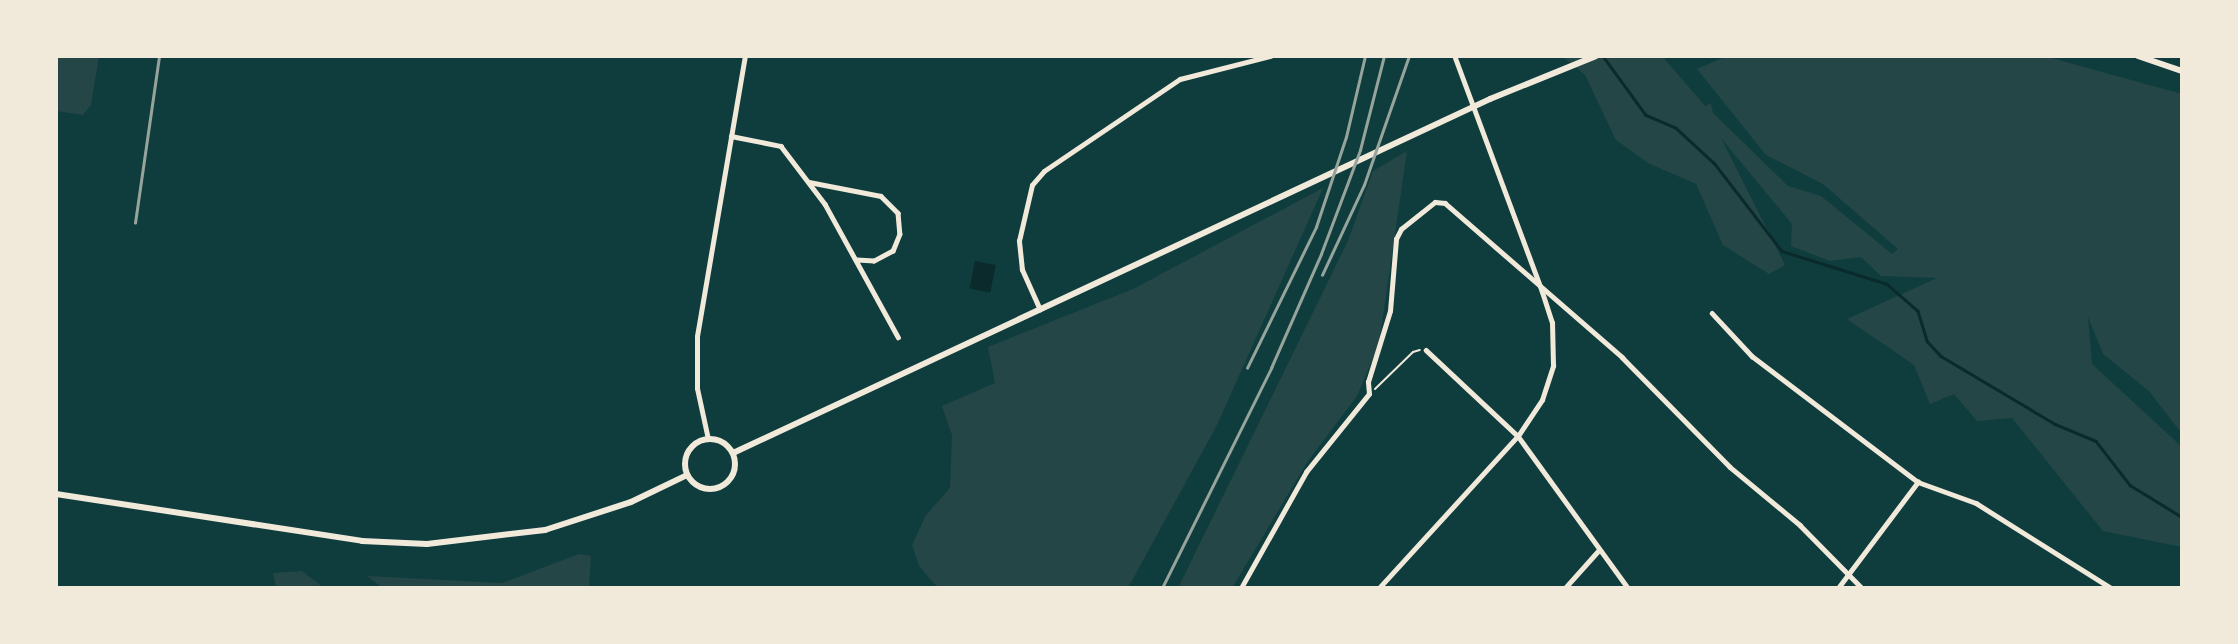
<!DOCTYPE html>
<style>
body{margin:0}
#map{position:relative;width:2238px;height:644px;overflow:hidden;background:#0f3d3e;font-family:"Noto Sans",sans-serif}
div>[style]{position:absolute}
.green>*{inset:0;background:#244646}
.water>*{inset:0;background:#0a2a2b;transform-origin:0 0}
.stream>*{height:2.5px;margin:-1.25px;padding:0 1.25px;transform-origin:1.25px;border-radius:1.25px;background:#0a2a2b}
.path>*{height:2px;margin:-1px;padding:0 1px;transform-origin:1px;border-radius:1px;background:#f1e9da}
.minor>*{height:4.5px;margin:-2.25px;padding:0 2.25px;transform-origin:2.25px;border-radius:2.25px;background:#f1e9da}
.tertiary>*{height:5px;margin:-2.5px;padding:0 2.5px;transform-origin:2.5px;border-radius:2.5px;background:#f1e9da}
.secondary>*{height:6px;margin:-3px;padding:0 3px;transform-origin:3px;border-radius:3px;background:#f1e9da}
.secondary>.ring{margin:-3px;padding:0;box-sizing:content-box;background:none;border:6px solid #f1e9da;border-radius:50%}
.rail>*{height:2.5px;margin:-1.25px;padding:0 1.25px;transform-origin:1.25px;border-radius:1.25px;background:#97a49c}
span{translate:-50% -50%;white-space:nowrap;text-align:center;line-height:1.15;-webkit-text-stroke:7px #f1e9da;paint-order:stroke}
.frame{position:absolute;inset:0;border:58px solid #f1e9da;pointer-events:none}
</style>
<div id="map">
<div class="green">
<i style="clip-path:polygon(56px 56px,99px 56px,91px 105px,83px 115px,56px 111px)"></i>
<i style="clip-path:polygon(1562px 56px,1662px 56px,1705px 106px,1711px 103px,1713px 113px,1788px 186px,1821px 196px,1892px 254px,1898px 249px,1823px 184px,1766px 155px,1697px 69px,1727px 56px,2044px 56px,2182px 94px,2182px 434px,2149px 391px,2103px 354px,2088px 317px,2092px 364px,2182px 447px,2182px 547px,2103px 531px,2012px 418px,1977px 421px,1954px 394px,1930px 404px,1914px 365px,1847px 319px,1937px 278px,1881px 276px,1861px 257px,1830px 261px,1791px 246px,1792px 224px,1721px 138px,1785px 265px,1769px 274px,1723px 245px,1696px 184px,1648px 163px,1616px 140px,1585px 75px)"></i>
<i style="clip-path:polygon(1407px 151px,1379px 344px,1357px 396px,1308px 461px,1232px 588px,1178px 588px,1348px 241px,1373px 171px)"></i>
<i style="clip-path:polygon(1323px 188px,1217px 425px,1128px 588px,938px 588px,919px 566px,912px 545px,926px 515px,950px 488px,952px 435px,942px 406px,995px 383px,988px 347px,1133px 289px)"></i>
<i style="clip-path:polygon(579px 554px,591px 556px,589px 588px,383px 588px,367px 576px,502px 583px)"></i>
<i style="clip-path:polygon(302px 571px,324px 588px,276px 588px,273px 573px)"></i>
</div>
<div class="water">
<i style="left:975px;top:261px;width:21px;height:28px;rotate:11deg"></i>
</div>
<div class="stream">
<i style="left:1603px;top:56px;width:73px;rotate:53.9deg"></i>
<i style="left:1646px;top:115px;width:33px;rotate:23deg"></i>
<i style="left:1676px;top:128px;width:53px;rotate:42.7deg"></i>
<i style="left:1715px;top:164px;width:110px;rotate:52.4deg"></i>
<i style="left:1782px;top:251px;width:110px;rotate:17.4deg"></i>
<i style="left:1887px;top:284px;width:41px;rotate:41.1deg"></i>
<i style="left:1918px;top:311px;width:31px;rotate:73deg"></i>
<i style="left:1927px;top:341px;width:21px;rotate:47deg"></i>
<i style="left:1941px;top:356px;width:133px;rotate:30.8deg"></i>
<i style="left:2055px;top:424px;width:44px;rotate:22.5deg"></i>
<i style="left:2096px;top:441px;width:56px;rotate:52.3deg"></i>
<i style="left:2130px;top:485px;width:61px;rotate:31.6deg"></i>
</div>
<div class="path">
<i style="left:1375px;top:389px;width:53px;rotate:-44.2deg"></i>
<i style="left:1413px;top:352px;width:7px;rotate:-16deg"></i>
</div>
<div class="minor">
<i style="left:731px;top:136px;width:51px;rotate:11.3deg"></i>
<i style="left:781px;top:146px;width:73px;rotate:52.8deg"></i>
<i style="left:825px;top:204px;width:152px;rotate:61.2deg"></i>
<i style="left:809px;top:182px;width:73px;rotate:11deg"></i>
<i style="left:881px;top:196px;width:24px;rotate:45deg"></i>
<i style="left:898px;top:213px;width:21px;rotate:85deg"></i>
<i style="left:900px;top:234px;width:18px;rotate:112deg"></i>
<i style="left:893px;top:251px;width:21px;rotate:152deg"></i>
<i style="left:874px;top:261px;width:17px;rotate:-177deg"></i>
<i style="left:1040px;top:310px;width:44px;rotate:-114.2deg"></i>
<i style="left:1022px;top:270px;width:29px;rotate:-96deg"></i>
<i style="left:1019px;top:241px;width:57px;rotate:-76.9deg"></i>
<i style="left:1032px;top:185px;width:18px;rotate:-49deg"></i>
<i style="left:1044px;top:171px;width:164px;rotate:-34.1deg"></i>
<i style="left:1180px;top:79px;width:93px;rotate:-14.3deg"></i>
<i style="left:1712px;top:313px;width:59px;rotate:47.1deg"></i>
<i style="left:1752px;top:356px;width:208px;rotate:37.2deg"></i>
<i style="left:1918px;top:482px;width:62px;rotate:19.9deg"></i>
<i style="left:1976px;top:503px;width:160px;rotate:32.2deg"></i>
<i style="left:1426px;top:350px;width:126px;rotate:43.1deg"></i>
<i style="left:1518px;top:436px;width:188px;rotate:54.1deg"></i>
<i style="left:1241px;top:588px;width:133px;rotate:-60.7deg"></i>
<i style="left:1306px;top:472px;width:100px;rotate:-51.1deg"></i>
<i style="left:1369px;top:394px;width:12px;rotate:-95deg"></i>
<i style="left:1368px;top:382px;width:74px;rotate:-72.8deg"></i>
<i style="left:1390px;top:311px;width:72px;rotate:-85.2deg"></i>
<i style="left:1396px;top:239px;width:11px;rotate:-63deg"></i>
<i style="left:1401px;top:229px;width:43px;rotate:-38.5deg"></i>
<i style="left:1435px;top:202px;width:10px;rotate:6deg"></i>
<i style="left:1445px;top:203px;width:235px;rotate:41deg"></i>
<i style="left:1622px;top:357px;width:154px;rotate:45.5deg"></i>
<i style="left:1730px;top:467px;width:91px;rotate:39.6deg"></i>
<i style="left:1800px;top:525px;width:88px;rotate:45.5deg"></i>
<i style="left:1379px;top:588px;width:206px;rotate:-47.6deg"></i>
<i style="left:1518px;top:436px;width:43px;rotate:-56.3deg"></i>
<i style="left:1542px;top:400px;width:36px;rotate:-72deg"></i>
<i style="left:1553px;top:366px;width:43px;rotate:-91.3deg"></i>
<i style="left:1552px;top:323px;width:33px;rotate:-108deg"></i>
<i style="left:1542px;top:292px;width:252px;rotate:-110.4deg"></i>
<i style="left:1565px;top:588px;width:51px;rotate:-48.2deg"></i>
<i style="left:1838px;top:588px;width:133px;rotate:-53deg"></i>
</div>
<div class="tertiary">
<i style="left:708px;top:439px;width:52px;rotate:-102.2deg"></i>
<i style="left:697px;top:388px;width:52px;rotate:-90deg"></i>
<i style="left:697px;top:336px;width:284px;rotate:-80.3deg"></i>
</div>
<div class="secondary">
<i style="left:2138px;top:56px;width:46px;rotate:18.8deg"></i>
<i class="ring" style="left:685px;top:439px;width:44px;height:44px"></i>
<i style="left:733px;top:453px;width:836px;rotate:-25.06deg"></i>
<i style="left:1490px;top:99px;width:114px;rotate:-22.1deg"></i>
<i style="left:56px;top:494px;width:310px;rotate:8.7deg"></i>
<i style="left:362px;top:541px;width:65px;rotate:2.6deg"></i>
<i style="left:427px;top:544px;width:119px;rotate:-6.8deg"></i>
<i style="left:545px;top:530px;width:90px;rotate:-18deg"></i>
<i style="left:631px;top:502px;width:62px;rotate:-25.7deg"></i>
</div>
<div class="rail">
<i style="left:135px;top:223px;width:169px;rotate:-81.8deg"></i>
<i style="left:1322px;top:275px;width:99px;rotate:-65deg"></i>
<i style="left:1364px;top:185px;width:137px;rotate:-70.8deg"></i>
<i style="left:1247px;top:368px;width:157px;rotate:-63.9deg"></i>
<i style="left:1316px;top:227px;width:95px;rotate:-71.6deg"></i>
<i style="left:1346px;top:137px;width:83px;rotate:-76.8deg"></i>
<i style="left:1162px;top:588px;width:246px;rotate:-63.6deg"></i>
<i style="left:1271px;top:368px;width:124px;rotate:-66.3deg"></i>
<i style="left:1321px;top:254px;width:111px;rotate:-69.4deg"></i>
<i style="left:1360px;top:150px;width:97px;rotate:-75.7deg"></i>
</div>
<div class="frame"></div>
</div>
